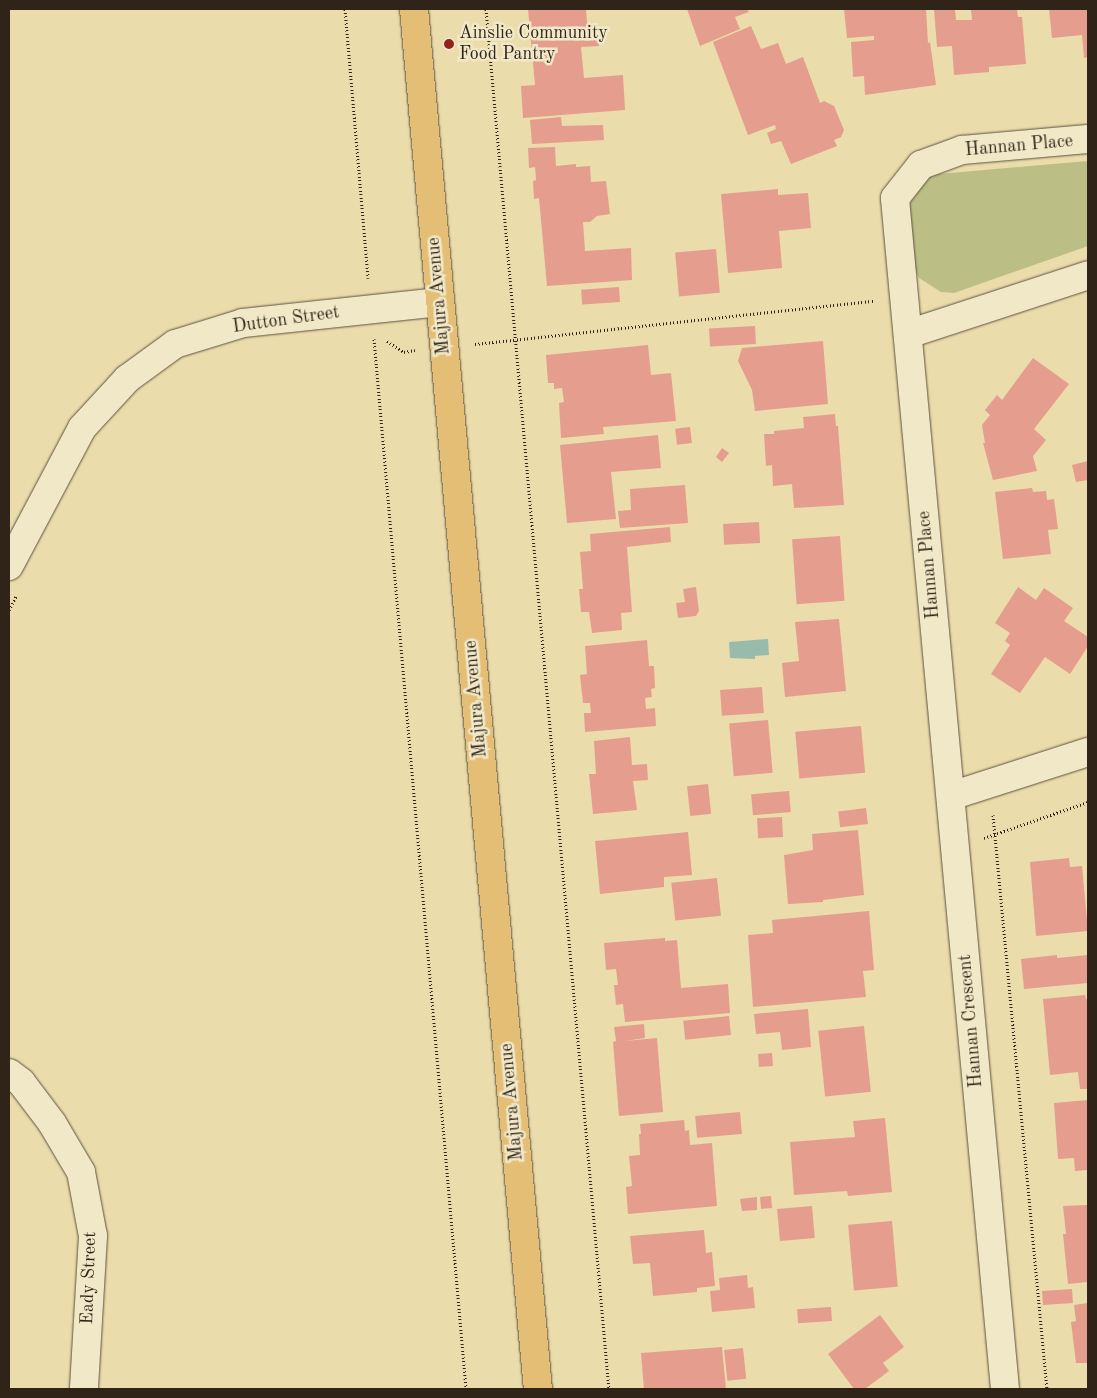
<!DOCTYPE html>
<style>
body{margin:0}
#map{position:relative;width:1097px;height:1398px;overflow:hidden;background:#eadcab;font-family:"Old Standard TT",serif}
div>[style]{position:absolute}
.green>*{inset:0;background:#bbbf86}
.water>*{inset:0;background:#98bbac}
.building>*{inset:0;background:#e59e8d;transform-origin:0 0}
.round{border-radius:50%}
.path>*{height:3px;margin-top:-1.5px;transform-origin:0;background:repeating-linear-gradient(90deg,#302419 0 1px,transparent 0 3.5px)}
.roads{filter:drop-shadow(0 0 1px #5e523e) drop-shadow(0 0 1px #5e523e)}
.minor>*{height:28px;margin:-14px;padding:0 14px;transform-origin:14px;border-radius:14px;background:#f1e8c8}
.major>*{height:28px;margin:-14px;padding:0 14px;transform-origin:14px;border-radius:14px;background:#e5be76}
.dots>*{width:14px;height:14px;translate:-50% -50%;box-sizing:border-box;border:2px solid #f1e8c8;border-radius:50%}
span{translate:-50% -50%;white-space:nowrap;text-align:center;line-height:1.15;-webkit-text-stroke:5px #f1e8c8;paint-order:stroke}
.poi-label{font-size:18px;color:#302419}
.left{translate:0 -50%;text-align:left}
.street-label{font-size:18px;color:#302419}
.frame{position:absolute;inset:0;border:10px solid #302419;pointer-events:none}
</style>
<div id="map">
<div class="green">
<i style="clip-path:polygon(1088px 161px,1088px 246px,954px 293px,941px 292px,919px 278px,914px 267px,910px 204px,916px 190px,926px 178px,939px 174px)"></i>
</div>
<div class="water">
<i style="clip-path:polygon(768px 639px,769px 655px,755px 656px,755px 659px,730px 658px,729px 642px)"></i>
</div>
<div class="building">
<i style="clip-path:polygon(528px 9px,586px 9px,587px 23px,597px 23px,599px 46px,581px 47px,584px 78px,623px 75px,625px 110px,523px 118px,521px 86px,535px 85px)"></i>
<i style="clip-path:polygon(687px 9px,747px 9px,749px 12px,735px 17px,740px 29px,700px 46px)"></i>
<i style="clip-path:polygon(844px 9px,926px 9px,928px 43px,930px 42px,936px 85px,865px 95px,864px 76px,853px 77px,851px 42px,874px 40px,874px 36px,847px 38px)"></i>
<i style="clip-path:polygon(934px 9px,955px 9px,956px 20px,972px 20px,971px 9px,1017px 9px,1018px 17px,1022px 17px,1026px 64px,989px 67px,989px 72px,954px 75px,952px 46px,937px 47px)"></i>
<i style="clip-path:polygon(1049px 9px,1088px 9px,1088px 57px,1084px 58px,1082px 35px,1052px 38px)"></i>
<i style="clip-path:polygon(751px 26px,761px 49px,778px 43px,786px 64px,803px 57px,820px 103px,824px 101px,834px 106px,844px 130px,841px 137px,834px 140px,837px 146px,791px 164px,781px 141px,771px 144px,767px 133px,776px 129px,775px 125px,748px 135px,713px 42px)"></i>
<i class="round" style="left:442px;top:37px;width:14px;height:14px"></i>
<i style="clip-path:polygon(561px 117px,562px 126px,603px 125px,604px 140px,532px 144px,530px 120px)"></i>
<i style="clip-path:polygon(555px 147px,556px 166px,576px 164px,576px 167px,590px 166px,591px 182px,606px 181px,610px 214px,597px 216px,590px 222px,583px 222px,585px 251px,631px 248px,632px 280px,547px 286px,539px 198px,534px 199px,533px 181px,536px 180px,535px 167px,529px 168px,528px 148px)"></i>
<i style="clip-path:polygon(778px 189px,778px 195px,808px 193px,811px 228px,779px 231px,782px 268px,728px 273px,721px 194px)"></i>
<i style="left:716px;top:249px;width:44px;height:41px;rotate:85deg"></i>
<i style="left:619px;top:287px;width:15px;height:38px;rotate:86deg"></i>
<i style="left:755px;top:326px;width:18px;height:46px;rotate:87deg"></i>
<i style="clip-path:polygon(823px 341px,828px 404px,755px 411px,752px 390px,738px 361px,742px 348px)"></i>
<i style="clip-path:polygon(648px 345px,651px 375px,671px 373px,676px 421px,603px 427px,604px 434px,561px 438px,559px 403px,564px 402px,562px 388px,554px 389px,554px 383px,548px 383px,546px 355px)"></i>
<i style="clip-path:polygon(1033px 358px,1069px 384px,1034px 429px,1046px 440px,1033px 456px,1037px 471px,993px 480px,983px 443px,985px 443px,982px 425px,990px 415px,985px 410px,997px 395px,1002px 400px)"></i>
<i style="clip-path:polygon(835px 414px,836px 426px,838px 426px,844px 505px,794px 508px,792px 484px,773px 486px,772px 465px,766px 466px,764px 434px,774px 434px,774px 431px,804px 428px,803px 417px)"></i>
<i style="left:690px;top:427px;width:16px;height:15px;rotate:83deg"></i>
<i style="clip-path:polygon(658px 435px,661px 468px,611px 472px,616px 519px,567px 523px,560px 445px)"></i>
<i style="clip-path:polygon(722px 448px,729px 453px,722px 462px,716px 457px)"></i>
<i style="clip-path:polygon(1088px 461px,1088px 480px,1076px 482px,1072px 465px)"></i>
<i style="clip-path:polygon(685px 485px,688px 523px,620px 528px,618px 511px,631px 510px,630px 489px)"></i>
<i style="clip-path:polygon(1032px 488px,1033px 492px,1046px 491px,1047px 500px,1054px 499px,1058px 529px,1048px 530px,1051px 554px,1003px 559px,995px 492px)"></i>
<i style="left:759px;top:522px;width:21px;height:36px;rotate:87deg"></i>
<i style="clip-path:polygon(670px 527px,671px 542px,627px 547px,632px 612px,621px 613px,622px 630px,592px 633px,589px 612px,581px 612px,579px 589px,583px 589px,580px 552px,591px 551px,590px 534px)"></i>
<i style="left:840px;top:536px;width:65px;height:48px;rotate:86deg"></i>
<i style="clip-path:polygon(696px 587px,699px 611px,696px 616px,678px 618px,676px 603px,685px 602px,683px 589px)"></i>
<i style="clip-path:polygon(1018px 587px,1036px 600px,1044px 588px,1073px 608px,1064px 621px,1088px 637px,1088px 646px,1070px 674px,1045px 657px,1020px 693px,991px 674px,1010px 645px,1005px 641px,1010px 633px,995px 623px)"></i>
<i style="clip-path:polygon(839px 619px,846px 691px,785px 697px,782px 663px,799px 661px,795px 622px)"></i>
<i style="clip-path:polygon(647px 640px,649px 666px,654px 666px,655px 688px,651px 689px,652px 697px,645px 698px,646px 709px,655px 708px,656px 726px,585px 732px,584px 713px,591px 713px,590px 703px,583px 703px,580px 675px,587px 674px,585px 646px)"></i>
<i style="left:762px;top:687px;width:26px;height:42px;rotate:86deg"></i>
<i style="left:768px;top:720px;width:53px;height:39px;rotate:85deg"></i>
<i style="left:861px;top:726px;width:47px;height:66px;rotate:85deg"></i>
<i style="clip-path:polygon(630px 737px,632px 765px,647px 764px,648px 780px,633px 781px,637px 810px,593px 814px,589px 774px,596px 774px,594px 741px)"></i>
<i style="left:708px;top:784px;width:30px;height:21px;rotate:84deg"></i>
<i style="left:789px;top:791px;width:21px;height:38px;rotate:85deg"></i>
<i style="left:866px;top:808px;width:16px;height:28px;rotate:83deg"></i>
<i style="left:782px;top:817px;width:20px;height:25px;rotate:87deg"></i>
<i style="clip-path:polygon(858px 830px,864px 895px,823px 900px,823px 902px,788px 904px,784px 855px,813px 850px,812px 834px)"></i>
<i style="clip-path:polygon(688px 832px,692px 875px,664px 877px,664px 887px,600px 894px,595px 841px)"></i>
<i style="clip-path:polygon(1069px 858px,1070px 867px,1082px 866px,1088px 931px,1036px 936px,1030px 862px)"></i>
<i style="left:717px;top:878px;width:38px;height:46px;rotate:84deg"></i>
<i style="clip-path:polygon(869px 911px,874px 970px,863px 971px,866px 997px,753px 1007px,748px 935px,773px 933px,772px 920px)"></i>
<i style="clip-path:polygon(665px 938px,665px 941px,677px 940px,681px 988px,728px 984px,730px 1013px,625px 1022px,623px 1004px,616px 1005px,614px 985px,618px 985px,616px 969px,606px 970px,604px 943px)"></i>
<i style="clip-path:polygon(1057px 955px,1057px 958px,1088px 955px,1088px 983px,1024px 989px,1021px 959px)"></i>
<i style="clip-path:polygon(1085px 995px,1086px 999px,1088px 999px,1088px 1089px,1080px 1089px,1078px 1072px,1050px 1075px,1043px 999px)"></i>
<i style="clip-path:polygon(808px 1009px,811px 1047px,782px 1050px,780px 1032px,756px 1034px,754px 1014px)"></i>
<i style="left:729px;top:1016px;width:19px;height:46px;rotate:84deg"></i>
<i style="clip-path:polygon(644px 1024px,645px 1038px,625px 1041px,657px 1038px,663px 1112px,619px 1116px,613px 1042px,616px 1041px,614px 1027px)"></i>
<i style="left:864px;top:1026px;width:66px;height:46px;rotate:84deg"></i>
<i style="left:772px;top:1053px;width:13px;height:14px;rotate:86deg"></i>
<i style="clip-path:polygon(1088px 1100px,1088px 1170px,1075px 1171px,1074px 1158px,1058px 1159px,1054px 1103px)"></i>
<i style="left:740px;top:1112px;width:22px;height:45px;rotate:85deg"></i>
<i style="clip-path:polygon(885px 1118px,892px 1192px,848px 1196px,847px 1191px,794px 1195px,790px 1142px,855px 1137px,853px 1121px)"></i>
<i style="clip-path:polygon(684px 1120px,685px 1131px,689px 1130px,690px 1145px,712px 1143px,717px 1206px,628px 1214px,626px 1187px,632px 1186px,629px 1156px,640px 1155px,639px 1134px,641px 1134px,640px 1124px)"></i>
<i style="left:771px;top:1196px;width:12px;height:11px;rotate:85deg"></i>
<i style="clip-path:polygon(757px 1197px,757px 1210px,742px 1211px,740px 1199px)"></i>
<i style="clip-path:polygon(1088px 1205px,1088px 1282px,1068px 1284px,1063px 1234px,1066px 1234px,1063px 1206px)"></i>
<i style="left:812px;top:1206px;width:32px;height:35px;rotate:85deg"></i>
<i style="left:892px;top:1221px;width:66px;height:44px;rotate:85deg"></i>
<i style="clip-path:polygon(704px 1230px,706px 1253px,712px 1252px,715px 1286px,697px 1288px,697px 1292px,653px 1296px,650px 1263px,633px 1264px,630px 1236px)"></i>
<i style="clip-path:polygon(747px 1275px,748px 1288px,753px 1287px,755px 1308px,712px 1312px,710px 1291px,720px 1290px,719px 1278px)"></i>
<i style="left:1072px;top:1289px;width:14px;height:30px;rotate:86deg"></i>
<i style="clip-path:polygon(1088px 1303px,1088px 1363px,1076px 1363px,1071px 1322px,1076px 1321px,1074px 1305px)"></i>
<i style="left:831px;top:1307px;width:14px;height:34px;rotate:86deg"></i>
<i style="clip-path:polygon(880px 1315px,904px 1347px,883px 1363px,889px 1371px,865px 1389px,854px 1389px,828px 1354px)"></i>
<i style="clip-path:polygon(722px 1347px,726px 1389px,644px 1389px,641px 1353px)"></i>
<i style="left:743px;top:1348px;width:31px;height:19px;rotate:84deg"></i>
</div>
<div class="path">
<i style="left:345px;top:9px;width:270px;rotate:85.1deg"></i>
<i style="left:486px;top:9px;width:1385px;rotate:84.91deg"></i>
<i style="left:374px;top:339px;width:1054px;rotate:84.99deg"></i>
<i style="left:387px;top:341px;width:20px;rotate:33deg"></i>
<i style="left:404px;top:352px;width:11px;rotate:-10deg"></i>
<i style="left:475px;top:344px;width:401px;rotate:-6.2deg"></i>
<i style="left:9px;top:610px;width:16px;rotate:-63deg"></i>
<i style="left:993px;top:815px;width:577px;rotate:84.63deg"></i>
<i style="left:984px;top:838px;width:110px;rotate:-19.1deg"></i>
</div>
<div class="roads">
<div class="minor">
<i style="left:908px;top:334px;width:189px;rotate:-18.1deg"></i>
<i style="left:9px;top:566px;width:156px;rotate:-62.1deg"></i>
<i style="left:82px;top:428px;width:67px;rotate:-47.4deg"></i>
<i style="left:127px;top:379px;width:59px;rotate:-36.1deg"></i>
<i style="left:175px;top:344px;width:71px;rotate:-17.2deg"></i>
<i style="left:243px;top:323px;width:198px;rotate:-6.1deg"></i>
<i style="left:951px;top:796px;width:144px;rotate:-17.8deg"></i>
<i style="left:9px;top:1073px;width:15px;rotate:37deg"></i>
<i style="left:21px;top:1082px;width:51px;rotate:52.9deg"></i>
<i style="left:52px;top:1123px;width:57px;rotate:59.4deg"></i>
<i style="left:81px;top:1172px;width:65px;rotate:79.4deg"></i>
<i style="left:93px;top:1236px;width:153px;rotate:93.4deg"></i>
<i style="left:1005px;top:1389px;width:1196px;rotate:-95.28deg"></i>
<i style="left:895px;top:198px;width:42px;rotate:-51.8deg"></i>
<i style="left:921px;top:165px;width:44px;rotate:-20.1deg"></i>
<i style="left:962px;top:150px;width:126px;rotate:-5deg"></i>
</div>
<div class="major">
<i style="left:414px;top:9px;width:1386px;rotate:84.87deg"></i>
</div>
</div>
<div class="dots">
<i style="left:449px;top:44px;background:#8f2418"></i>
</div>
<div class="poi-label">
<span class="left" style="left:459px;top:44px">Ainslie Community<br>Food Pantry</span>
</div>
<div class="street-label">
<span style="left:1019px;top:146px;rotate:-5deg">Hannan Place</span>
<span style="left:439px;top:296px;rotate:-95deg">Majura Avenue</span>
<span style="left:286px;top:320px;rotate:-8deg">Dutton Street</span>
<span style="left:929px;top:565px;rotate:-95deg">Hannan Place</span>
<span style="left:476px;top:699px;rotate:-95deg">Majura Avenue</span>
<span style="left:971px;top:1021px;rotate:-95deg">Hannan Crescent</span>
<span style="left:512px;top:1102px;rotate:-95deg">Majura Avenue</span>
<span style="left:89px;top:1278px;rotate:-88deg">Eady Street</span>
</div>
<div class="frame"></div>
</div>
